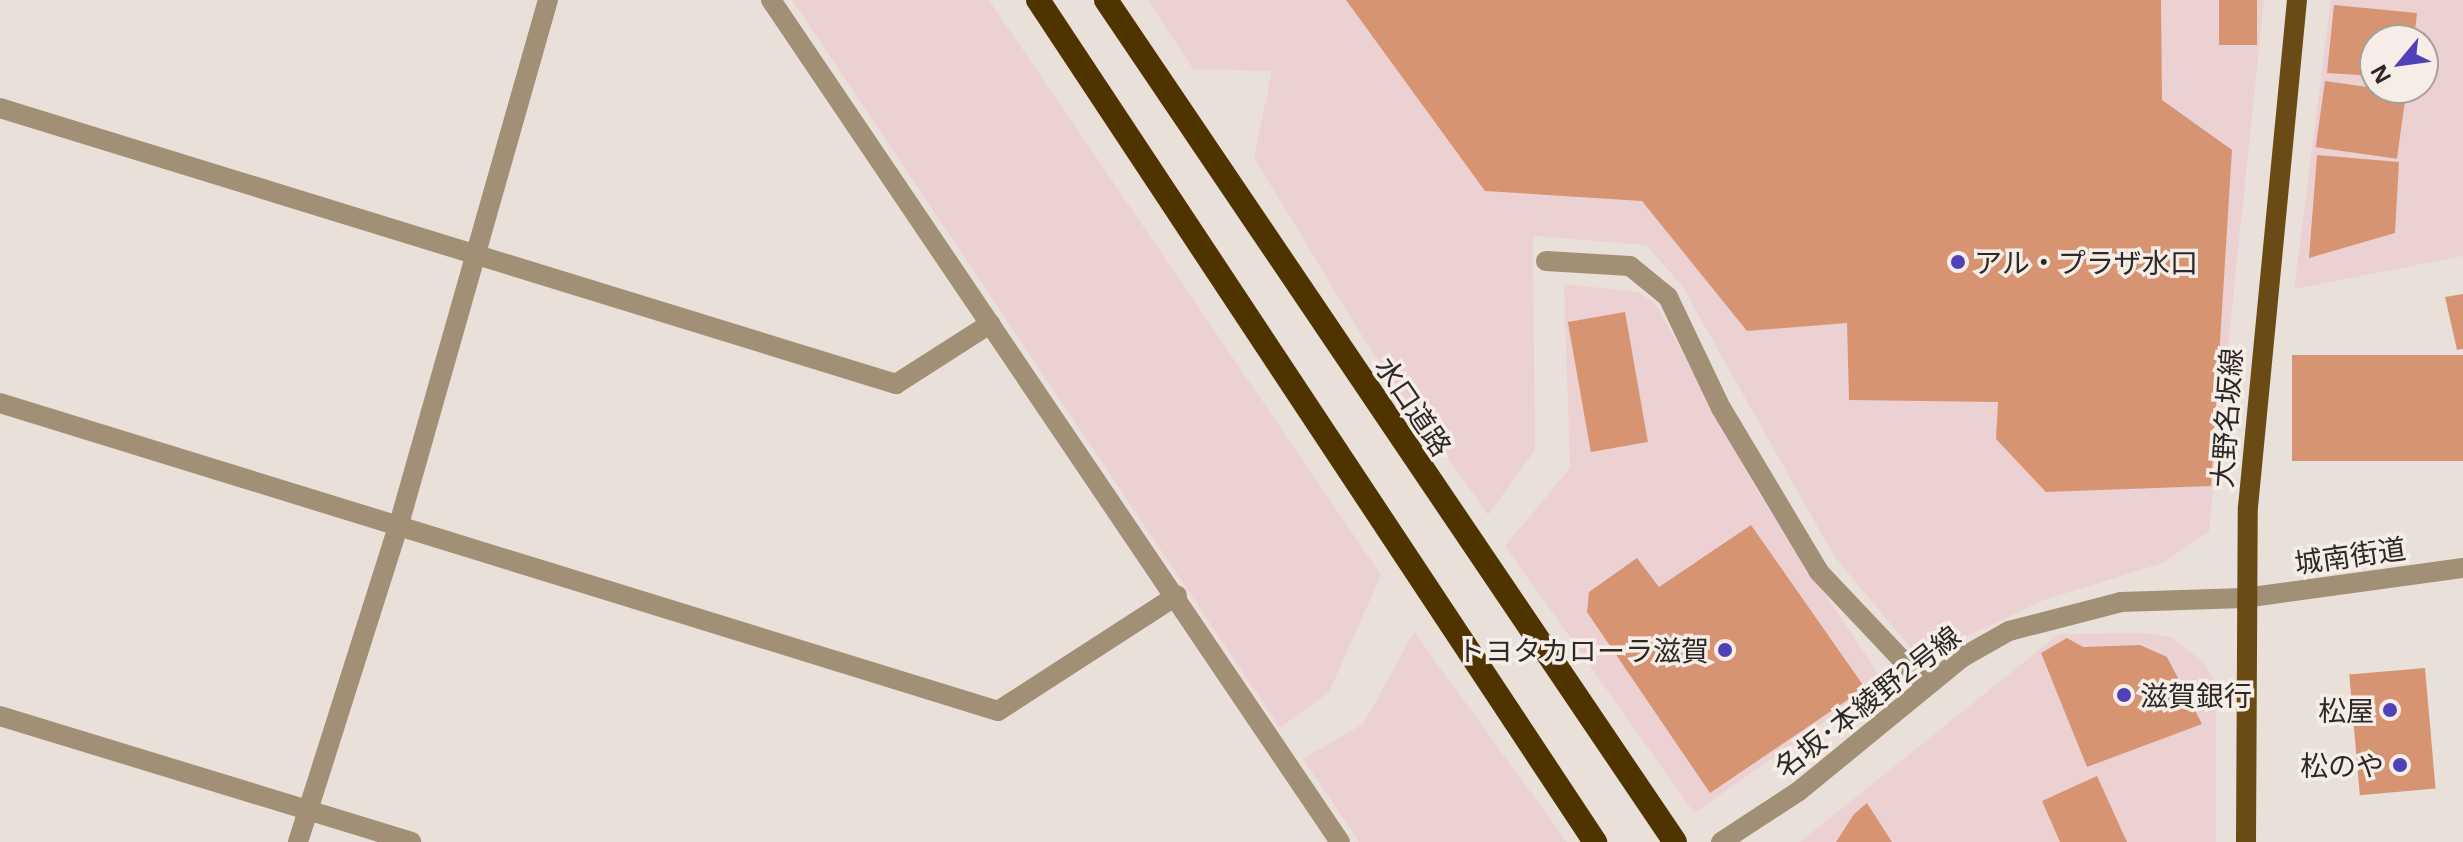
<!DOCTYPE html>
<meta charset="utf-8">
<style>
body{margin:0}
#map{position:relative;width:2463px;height:842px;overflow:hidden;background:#eae0da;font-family:"Open Sans","Noto Sans JP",sans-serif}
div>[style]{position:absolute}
.commercial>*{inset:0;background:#ecd1d2}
.building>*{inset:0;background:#d79473;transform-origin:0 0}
.minor>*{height:20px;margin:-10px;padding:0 10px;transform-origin:10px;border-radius:10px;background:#a18f76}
.major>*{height:20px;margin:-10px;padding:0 10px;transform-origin:10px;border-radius:10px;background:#6a4a15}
.highway>*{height:24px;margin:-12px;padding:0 12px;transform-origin:12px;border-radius:12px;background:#503400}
.dots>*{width:22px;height:22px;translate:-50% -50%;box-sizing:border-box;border:4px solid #f7ede7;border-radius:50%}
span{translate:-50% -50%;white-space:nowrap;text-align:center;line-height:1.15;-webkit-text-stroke:7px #f7ede7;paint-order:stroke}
.poi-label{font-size:28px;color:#2d2927}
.left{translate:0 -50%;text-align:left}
.right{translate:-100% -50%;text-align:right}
.street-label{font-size:28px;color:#2d2927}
.north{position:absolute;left:2359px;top:24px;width:80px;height:80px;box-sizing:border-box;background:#f7ede7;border:2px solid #a69f9a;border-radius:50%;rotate:241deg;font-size:22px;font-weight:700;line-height:32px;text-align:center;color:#2d2927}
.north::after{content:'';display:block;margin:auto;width:28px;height:36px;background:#5141b9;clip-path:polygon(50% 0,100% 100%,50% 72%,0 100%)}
</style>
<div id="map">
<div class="commercial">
<i style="clip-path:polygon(792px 0,989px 0,1381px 575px,1329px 692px,1280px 728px)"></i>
<i style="clip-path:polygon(1148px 0,2264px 0,2209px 531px,2163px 563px,2044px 600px,1934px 652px,1913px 651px,1834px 556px,1682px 286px,1646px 245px,1533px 236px,1535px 450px,1488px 515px,1367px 344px,1254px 158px,1272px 71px,1193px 69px)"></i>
<i style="clip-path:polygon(evenodd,2331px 0,2463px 0,2463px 256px,2294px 289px,2331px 0,2375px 40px,2423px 40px,2423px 88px,2375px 88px,2375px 40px)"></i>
<i style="clip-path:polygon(1564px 284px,1638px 292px,1656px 304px,1756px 489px,1883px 681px,1694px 813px,1505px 546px,1570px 468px)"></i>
<i style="clip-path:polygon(1414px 632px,1567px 842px,1359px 842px,1303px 759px,1363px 724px)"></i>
<i style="clip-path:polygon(2144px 633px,2173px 638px,2204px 663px,2216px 684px,2216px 842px,1800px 842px,2059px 634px)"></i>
</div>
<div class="building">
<i style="clip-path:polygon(1346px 0,2161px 0,2162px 100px,2232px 150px,2211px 486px,2046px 492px,1996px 439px,1998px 402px,1849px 400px,1847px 323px,1747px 331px,1642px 201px,1485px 191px)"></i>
<i style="left:2219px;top:0;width:38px;height:45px"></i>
<i style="clip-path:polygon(2334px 5px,2417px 13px,2414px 40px,2375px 40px,2375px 76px,2327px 73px)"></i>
<i style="left:2325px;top:81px;width:82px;height:67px;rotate:8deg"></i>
<i style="clip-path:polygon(2317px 155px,2399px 162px,2395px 233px,2309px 258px)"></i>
<i style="clip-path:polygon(2463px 294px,2463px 349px,2457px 350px,2445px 297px)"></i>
<i style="left:1625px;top:312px;width:132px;height:58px;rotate:80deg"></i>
<i style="left:2463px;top:355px;width:106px;height:171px;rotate:90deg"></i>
<i style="clip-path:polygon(1751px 525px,1865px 688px,1710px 793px,1587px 612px,1589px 592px,1637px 558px,1659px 587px)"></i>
<i style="clip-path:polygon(2067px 638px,2083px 647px,2140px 645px,2167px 657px,2202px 724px,2087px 767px,2041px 653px)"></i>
<i style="left:2425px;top:668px;width:121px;height:76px;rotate:85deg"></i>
<i style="clip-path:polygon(2097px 776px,2127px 842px,2060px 842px,2042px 801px)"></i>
<i style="clip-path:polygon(1867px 803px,1892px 842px,1836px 842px,1854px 814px)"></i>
</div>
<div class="minor">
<i style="left:771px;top:0;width:1016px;rotate:55.95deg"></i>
<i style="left:0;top:108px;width:938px;rotate:17.12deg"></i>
<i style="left:896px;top:384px;width:112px;rotate:-32.6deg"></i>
<i style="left:1546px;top:261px;width:84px;rotate:3.4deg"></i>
<i style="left:1630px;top:266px;width:49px;rotate:39.2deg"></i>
<i style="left:1668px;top:297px;width:123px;rotate:64.5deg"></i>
<i style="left:1721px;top:408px;width:191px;rotate:59.1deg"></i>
<i style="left:1819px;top:572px;width:156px;rotate:46.6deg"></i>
<i style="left:0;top:403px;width:1044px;rotate:17.15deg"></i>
<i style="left:998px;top:711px;width:213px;rotate:-32.9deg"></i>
<i style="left:0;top:716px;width:430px;rotate:17deg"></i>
<i style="left:298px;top:842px;width:334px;rotate:-72.4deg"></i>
<i style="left:399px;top:524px;width:545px;rotate:-74.13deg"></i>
<i style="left:1721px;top:842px;width:93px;rotate:-33.2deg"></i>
<i style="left:1799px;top:791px;width:212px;rotate:-39.3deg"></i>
<i style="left:1963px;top:657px;width:53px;rotate:-29.5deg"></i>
<i style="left:2009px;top:631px;width:116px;rotate:-14.5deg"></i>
<i style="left:2121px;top:602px;width:123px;rotate:-1.9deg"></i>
<i style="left:2244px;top:598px;width:221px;rotate:-7.8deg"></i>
</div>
<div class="major">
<i style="left:2246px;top:842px;width:335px;rotate:-89.7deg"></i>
<i style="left:2248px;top:507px;width:509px;rotate:-84.48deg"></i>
</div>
<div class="highway">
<i style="left:1038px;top:0;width:1010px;rotate:56.51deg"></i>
<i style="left:1106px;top:0;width:1016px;rotate:55.95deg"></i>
</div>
<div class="dots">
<i style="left:1958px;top:262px;background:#5141b9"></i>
<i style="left:1725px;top:650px;background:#5141b9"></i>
<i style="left:2124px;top:695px;background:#5141b9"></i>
<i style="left:2390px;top:710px;background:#5141b9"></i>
<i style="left:2400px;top:765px;background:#5141b9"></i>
</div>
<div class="poi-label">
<span class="left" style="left:1974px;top:262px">アル・プラザ水口</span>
<span class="right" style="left:1709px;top:650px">トヨタカローラ滋賀</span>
<span class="left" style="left:2140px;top:695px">滋賀銀行</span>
<span class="right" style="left:2374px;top:710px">松屋</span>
<span class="right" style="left:2384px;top:765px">松のや</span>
</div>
<div class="street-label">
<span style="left:1414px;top:406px;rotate:56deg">水口道路</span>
<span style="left:2226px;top:418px;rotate:-86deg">大野名坂線</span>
<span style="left:2350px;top:555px;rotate:-8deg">城南街道</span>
<span style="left:1867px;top:701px;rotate:-38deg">名坂･本綾野2号線</span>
</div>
<div class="north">N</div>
</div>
